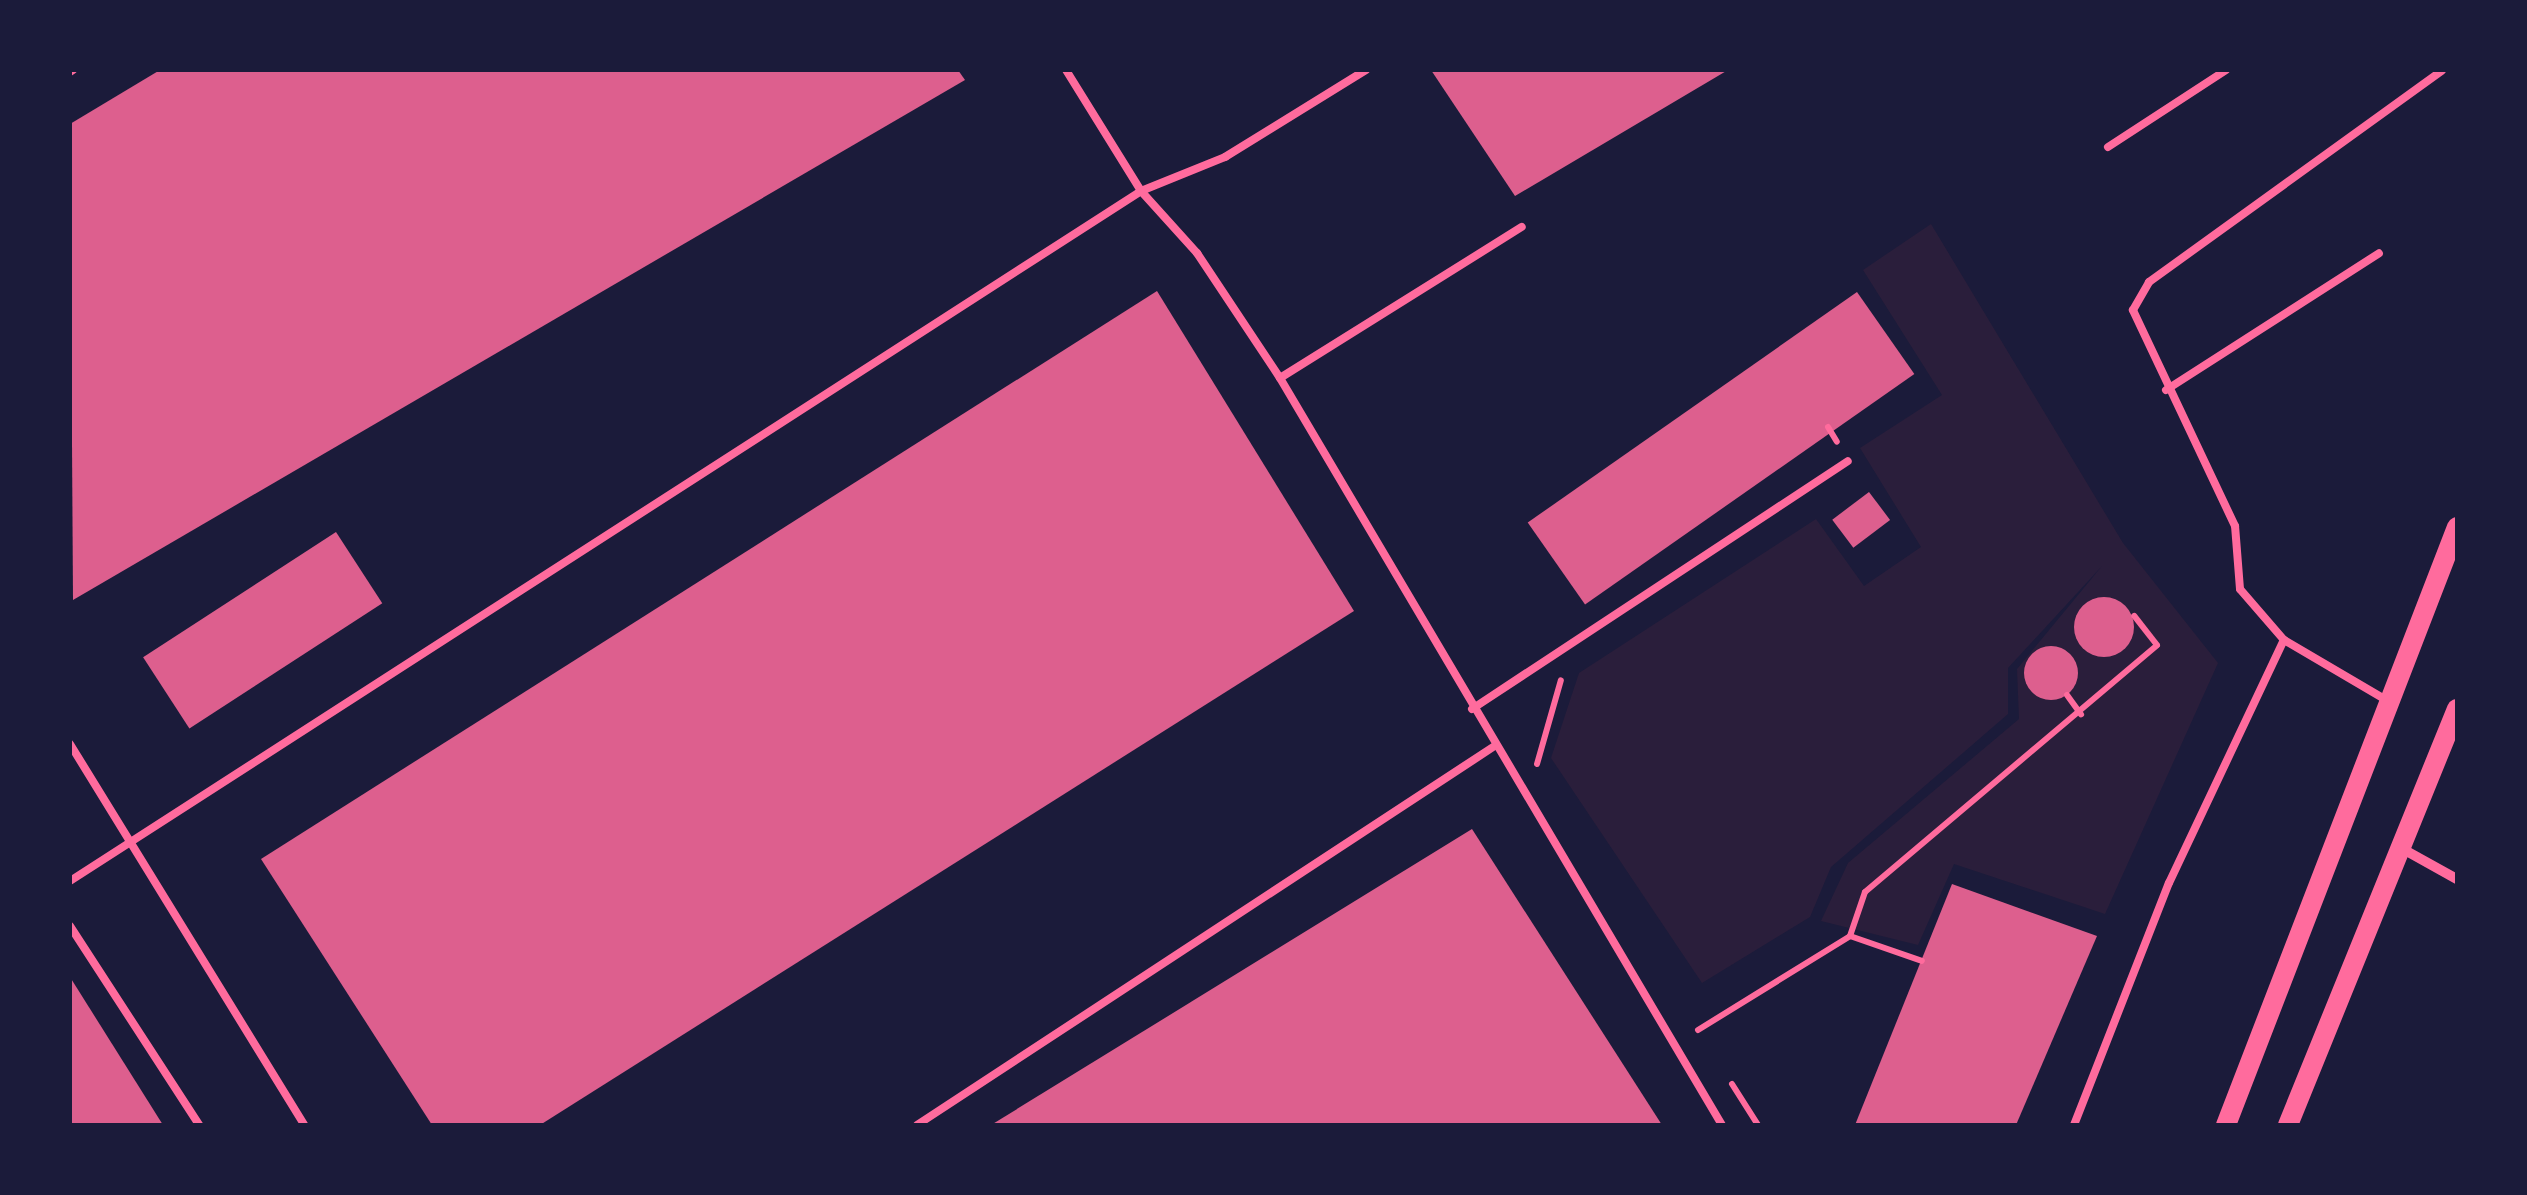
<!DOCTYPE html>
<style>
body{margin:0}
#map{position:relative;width:2527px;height:1195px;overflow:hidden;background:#1b1b3a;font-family:"Source Sans 3",sans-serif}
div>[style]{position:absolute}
.green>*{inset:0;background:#2a1e3b}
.building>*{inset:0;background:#dd5f8e;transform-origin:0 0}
.round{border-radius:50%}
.path>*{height:6px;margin:-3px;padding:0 3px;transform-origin:3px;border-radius:3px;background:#ff6b9d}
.service>*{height:8px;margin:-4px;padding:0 4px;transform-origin:4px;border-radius:4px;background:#ff6b9d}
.minor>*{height:10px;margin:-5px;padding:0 5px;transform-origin:5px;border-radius:5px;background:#ff6b9d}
.secondary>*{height:20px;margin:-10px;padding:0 10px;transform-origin:10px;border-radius:10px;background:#ff6b9d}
span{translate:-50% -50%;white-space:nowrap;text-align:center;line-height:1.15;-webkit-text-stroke:9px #1b1b3a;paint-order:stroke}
.frame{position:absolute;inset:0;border:72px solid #1b1b3a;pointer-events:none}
</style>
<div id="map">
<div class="green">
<i style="clip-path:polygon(1931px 224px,2123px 543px,2218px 663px,2105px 914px,1954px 864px,1918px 945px,1821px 921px,1848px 863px,2019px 719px,2017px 669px,2102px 566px,2008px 668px,2008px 714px,1831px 867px,1810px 917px,1702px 983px,1551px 758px,1579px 673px,1816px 519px,1864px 586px,1921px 547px,1860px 448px,1942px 395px,1863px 270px)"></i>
</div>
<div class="building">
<i style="clip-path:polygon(160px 70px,958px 70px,965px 80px,73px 600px,70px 124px)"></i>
<i style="clip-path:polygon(1431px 70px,1728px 70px,1515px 196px)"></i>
<i style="clip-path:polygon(1157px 291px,1354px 611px,540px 1125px,432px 1125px,261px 859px)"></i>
<i style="left:1857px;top:292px;width:100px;height:402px;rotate:55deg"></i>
<i style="left:1869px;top:492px;width:35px;height:46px;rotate:53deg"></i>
<i style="left:336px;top:532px;width:85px;height:230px;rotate:57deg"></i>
<i class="round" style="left:2074px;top:597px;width:60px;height:60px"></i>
<i class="round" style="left:2024px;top:646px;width:54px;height:54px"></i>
<i style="clip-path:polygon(1472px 829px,1662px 1125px,991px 1125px)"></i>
<i style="clip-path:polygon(1952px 884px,2097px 936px,2016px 1125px,1855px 1125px)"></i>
<i style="clip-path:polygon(70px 977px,163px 1125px,70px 1125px)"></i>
</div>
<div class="path">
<i style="left:1828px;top:427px;width:17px;rotate:59deg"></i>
<i style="left:2067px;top:695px;width:24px;rotate:54deg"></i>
<i style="left:1537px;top:764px;width:87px;rotate:-74.1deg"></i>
<i style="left:1850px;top:936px;width:46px;rotate:-71.2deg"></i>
<i style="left:1865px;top:892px;width:382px;rotate:-40.2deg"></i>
<i style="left:2157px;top:645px;width:37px;rotate:-128deg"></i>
<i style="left:1698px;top:1030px;width:179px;rotate:-31.7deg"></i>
<i style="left:1850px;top:936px;width:76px;rotate:19.1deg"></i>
<i style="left:1732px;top:1084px;width:49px;rotate:57.6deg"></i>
</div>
<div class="service">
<i style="left:1066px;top:70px;width:142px;rotate:58.2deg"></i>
<i style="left:1141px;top:191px;width:91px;rotate:-22deg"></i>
<i style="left:1225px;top:157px;width:166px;rotate:-31.7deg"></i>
<i style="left:70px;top:72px;width:4px;rotate:-34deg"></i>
<i style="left:2108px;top:147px;width:141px;rotate:-33.1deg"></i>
<i style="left:1280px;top:378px;width:285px;rotate:-32deg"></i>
<i style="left:2166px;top:390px;width:253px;rotate:-32.7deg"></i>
<i style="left:2284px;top:640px;width:67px;rotate:-130.8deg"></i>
<i style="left:2240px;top:589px;width:63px;rotate:-94.5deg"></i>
<i style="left:2235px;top:526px;width:239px;rotate:-115.3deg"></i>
<i style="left:2133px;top:310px;width:32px;rotate:-60deg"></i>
<i style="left:2149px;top:282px;width:361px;rotate:-35.8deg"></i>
<i style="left:1472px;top:709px;width:450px;rotate:-33.4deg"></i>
<i style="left:70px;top:744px;width:447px;rotate:58.4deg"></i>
<i style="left:70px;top:881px;width:1274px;rotate:-32.79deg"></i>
<i style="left:1141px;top:191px;width:84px;rotate:47.9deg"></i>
<i style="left:1197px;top:253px;width:150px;rotate:56.4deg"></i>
<i style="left:1280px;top:378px;width:868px;rotate:59.39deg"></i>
<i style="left:70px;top:926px;width:237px;rotate:57deg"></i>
<i style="left:917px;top:1125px;width:689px;rotate:-33.27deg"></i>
<i style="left:2074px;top:1125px;width:260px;rotate:-68.6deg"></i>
<i style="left:2169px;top:883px;width:269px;rotate:-64.7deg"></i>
<i style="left:2284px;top:640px;width:121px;rotate:30.4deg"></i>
</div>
<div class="minor">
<i style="left:2401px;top:848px;width:64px;rotate:29deg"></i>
</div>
<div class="secondary">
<i style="left:2226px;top:1125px;width:641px;rotate:-68.88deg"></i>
<i style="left:2288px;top:1125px;width:449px;rotate:-67.9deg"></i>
</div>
<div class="frame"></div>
</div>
